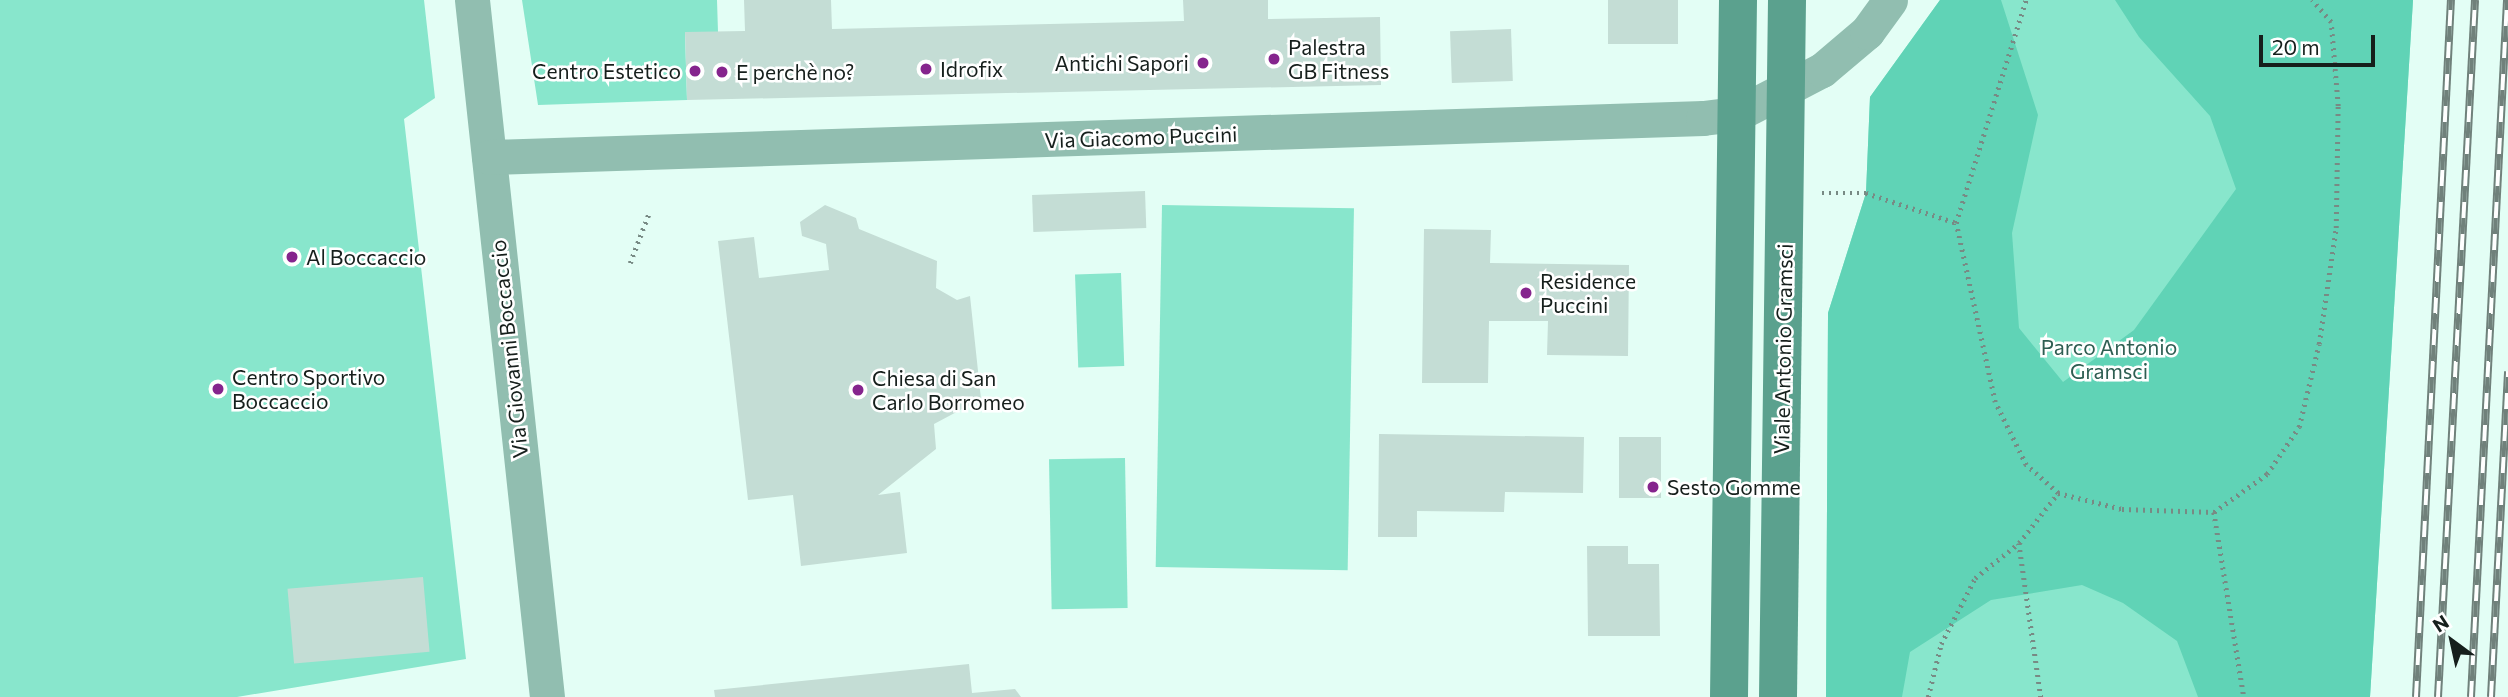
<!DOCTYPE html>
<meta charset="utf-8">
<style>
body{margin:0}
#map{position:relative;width:2508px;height:697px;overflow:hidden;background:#e3fef5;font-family:Commissioner,sans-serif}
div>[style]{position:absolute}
.green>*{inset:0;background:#88e6cc;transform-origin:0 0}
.forest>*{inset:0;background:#60d3b6}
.building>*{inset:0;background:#c4ddd5;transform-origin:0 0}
.path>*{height:4.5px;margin-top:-2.25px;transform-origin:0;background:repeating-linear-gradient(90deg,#788a84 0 2px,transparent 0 7px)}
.street>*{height:35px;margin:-17.5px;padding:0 17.5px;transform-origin:17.5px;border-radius:17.5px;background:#91beb0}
.secondary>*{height:38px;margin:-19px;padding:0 19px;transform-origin:19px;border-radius:19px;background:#5ba18e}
.rail>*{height:8px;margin-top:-4px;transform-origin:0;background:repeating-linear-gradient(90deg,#fff 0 16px,#70817b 0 32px);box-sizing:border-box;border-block:2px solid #70817b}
.dots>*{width:19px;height:19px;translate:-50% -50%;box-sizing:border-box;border:4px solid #fff;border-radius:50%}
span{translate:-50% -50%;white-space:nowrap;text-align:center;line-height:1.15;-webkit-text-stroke:5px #fff;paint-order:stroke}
.poi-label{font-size:21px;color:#161f1c}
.left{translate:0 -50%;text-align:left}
.right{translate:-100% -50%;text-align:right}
.street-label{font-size:21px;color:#161f1c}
.park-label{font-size:21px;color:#2e5e52}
.north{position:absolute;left:2417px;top:606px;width:70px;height:70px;-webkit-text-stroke:5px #fff;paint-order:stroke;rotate:327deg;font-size:19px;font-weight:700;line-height:28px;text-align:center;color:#161f1c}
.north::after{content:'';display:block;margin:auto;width:24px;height:32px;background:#161f1c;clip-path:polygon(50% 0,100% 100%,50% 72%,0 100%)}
.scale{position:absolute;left:2259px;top:35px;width:116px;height:32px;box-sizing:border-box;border:4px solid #161f1c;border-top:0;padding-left:9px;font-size:21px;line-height:24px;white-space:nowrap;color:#161f1c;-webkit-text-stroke:5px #fff;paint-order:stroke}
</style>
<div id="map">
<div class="green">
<i style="clip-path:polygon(0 0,424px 0,435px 98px,404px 119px,466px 659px,237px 697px,0 697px)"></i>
<i style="clip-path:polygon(522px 0,717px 0,718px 32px,685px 33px,687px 100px,538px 105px)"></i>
<i style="clip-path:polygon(1940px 0,2413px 0,2370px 697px,1826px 697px,1828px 313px,1866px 193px,1870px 97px)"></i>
<i style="left:1162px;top:205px;width:192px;height:362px;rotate:1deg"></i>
<i style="left:1121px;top:273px;width:93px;height:46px;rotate:88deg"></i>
<i style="left:1125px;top:458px;width:150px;height:76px;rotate:89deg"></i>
</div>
<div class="forest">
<i style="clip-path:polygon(1940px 0,2001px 0,2038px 115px,2012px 233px,2019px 328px,2063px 382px,2134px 330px,2236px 189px,2210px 116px,2139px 37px,2115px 0,2413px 0,2370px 697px,2198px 697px,2177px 641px,2123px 603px,2082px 585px,1991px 600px,1910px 652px,1902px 697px,1826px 697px,1828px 313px,1866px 193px,1870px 97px)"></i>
</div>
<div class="building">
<i style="clip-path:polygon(744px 0,831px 0,832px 29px,1184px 21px,1183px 0,1268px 0,1268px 19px,1380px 17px,1381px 85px,687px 100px,685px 32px,745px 31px)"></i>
<i style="left:1608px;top:0;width:70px;height:44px"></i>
<i style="left:1511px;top:29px;width:52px;height:61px;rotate:88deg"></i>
<i style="left:1145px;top:191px;width:37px;height:113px;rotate:88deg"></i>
<i style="clip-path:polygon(825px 205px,856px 218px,859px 229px,937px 261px,936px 288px,957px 300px,970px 296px,981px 399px,934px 424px,936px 449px,878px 495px,900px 492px,907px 553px,801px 566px,793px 495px,748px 500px,718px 241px,754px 237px,759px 278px,829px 270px,826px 244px,802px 236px,800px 222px)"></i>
<i style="clip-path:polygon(1424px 229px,1491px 230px,1490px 263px,1629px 265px,1628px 356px,1547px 355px,1548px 321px,1489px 321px,1488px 383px,1422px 383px)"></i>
<i style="clip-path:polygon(1379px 434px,1584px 437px,1583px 493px,1505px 492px,1504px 512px,1417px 511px,1417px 537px,1378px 537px)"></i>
<i style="left:1619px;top:437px;width:42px;height:61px"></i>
<i style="clip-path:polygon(1587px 546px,1628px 546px,1628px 564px,1659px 564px,1660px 636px,1588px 636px)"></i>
<i style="left:423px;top:577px;width:75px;height:136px;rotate:85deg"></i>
<i style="clip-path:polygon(969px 664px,972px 693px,1015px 689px,1021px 697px,715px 697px,714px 690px)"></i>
</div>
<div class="path">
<i style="left:1822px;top:193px;width:44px"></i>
<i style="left:1866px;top:193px;width:95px;rotate:18.4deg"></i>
<i style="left:630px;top:263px;width:53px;rotate:-69.2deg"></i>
<i style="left:2058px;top:493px;width:66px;rotate:14deg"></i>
<i style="left:2122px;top:509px;width:92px;rotate:1.9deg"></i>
<i style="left:2214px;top:512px;width:65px;rotate:-35.6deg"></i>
<i style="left:2267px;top:474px;width:57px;rotate:-55.8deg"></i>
<i style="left:2299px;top:427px;width:85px;rotate:-76.5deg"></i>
<i style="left:2319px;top:344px;width:117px;rotate:-81.7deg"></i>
<i style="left:2336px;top:228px;width:122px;rotate:-89.1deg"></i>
<i style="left:2338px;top:106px;width:84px;rotate:-94.8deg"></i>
<i style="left:2331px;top:22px;width:29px;rotate:-131deg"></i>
<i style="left:2214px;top:512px;width:187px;rotate:80.8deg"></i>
<i style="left:2019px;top:543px;width:156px;rotate:81.9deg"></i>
<i style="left:1928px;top:697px;width:55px;rotate:-76.2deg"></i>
<i style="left:1941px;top:644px;width:74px;rotate:-62.7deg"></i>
<i style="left:1975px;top:578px;width:56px;rotate:-38.5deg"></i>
<i style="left:2019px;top:543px;width:63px;rotate:-52deg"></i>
<i style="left:2058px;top:493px;width:43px;rotate:-138.8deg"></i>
<i style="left:2026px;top:465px;width:70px;rotate:-116.2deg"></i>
<i style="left:1995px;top:402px;width:183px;rotate:-102.3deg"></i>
<i style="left:1956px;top:223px;width:234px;rotate:-72.6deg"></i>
</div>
<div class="street">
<i style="left:472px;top:0;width:701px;rotate:83.86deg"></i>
<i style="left:489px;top:157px;width:1215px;rotate:-1.84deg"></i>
<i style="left:1703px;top:118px;width:34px;rotate:-7deg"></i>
<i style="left:1737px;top:114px;width:96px;rotate:-27.4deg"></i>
<i style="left:1822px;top:70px;width:59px;rotate:-40.2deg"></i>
<i style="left:1867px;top:32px;width:39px;rotate:-54deg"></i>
</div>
<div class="secondary">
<i style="left:1729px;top:697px;width:697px;rotate:-89.26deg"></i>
<i style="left:1778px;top:697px;width:697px;rotate:-89.26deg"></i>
</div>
<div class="rail">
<i style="left:2416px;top:697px;width:698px;rotate:-87.13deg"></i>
<i style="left:2438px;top:697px;width:698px;rotate:-86.96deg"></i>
<i style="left:2471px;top:697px;width:698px;rotate:-87.04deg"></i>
<i style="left:2491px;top:697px;width:326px;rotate:-87deg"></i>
</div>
<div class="dots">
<i style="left:1274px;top:59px;background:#85248d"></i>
<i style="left:1203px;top:63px;background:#85248d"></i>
<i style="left:926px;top:69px;background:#85248d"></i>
<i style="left:695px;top:71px;background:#85248d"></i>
<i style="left:722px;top:72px;background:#85248d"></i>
<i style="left:292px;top:257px;background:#85248d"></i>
<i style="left:1526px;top:293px;background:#85248d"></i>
<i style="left:218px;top:389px;background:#85248d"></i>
<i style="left:858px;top:390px;background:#85248d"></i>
<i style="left:1653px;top:487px;background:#85248d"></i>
</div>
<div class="poi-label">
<span class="left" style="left:1288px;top:59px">Palestra<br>GB Fitness</span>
<span class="right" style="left:1189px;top:63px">Antichi Sapori</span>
<span class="left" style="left:940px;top:69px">Idrofix</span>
<span class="right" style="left:681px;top:71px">Centro Estetico</span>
<span class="left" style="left:736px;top:72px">E perchè no?</span>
<span class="left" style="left:306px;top:257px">Al Boccaccio</span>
<span class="left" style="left:1540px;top:293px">Residence<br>Puccini</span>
<span class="left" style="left:232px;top:389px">Centro Sportivo<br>Boccaccio</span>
<span class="left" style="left:872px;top:390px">Chiesa di San<br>Carlo Borromeo</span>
<span class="left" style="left:1667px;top:487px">Sesto Gomme</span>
</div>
<div class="street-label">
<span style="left:1141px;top:137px;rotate:-2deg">Via Giacomo Puccini</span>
<span style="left:509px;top:349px;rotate:-96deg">Via Giovanni Boccaccio</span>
<span style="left:1783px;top:349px;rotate:-89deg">Viale Antonio Gramsci</span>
</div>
<div class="park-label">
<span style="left:2109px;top:359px">Parco Antonio<br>Gramsci</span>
</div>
<div class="north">N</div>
<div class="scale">20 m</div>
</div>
